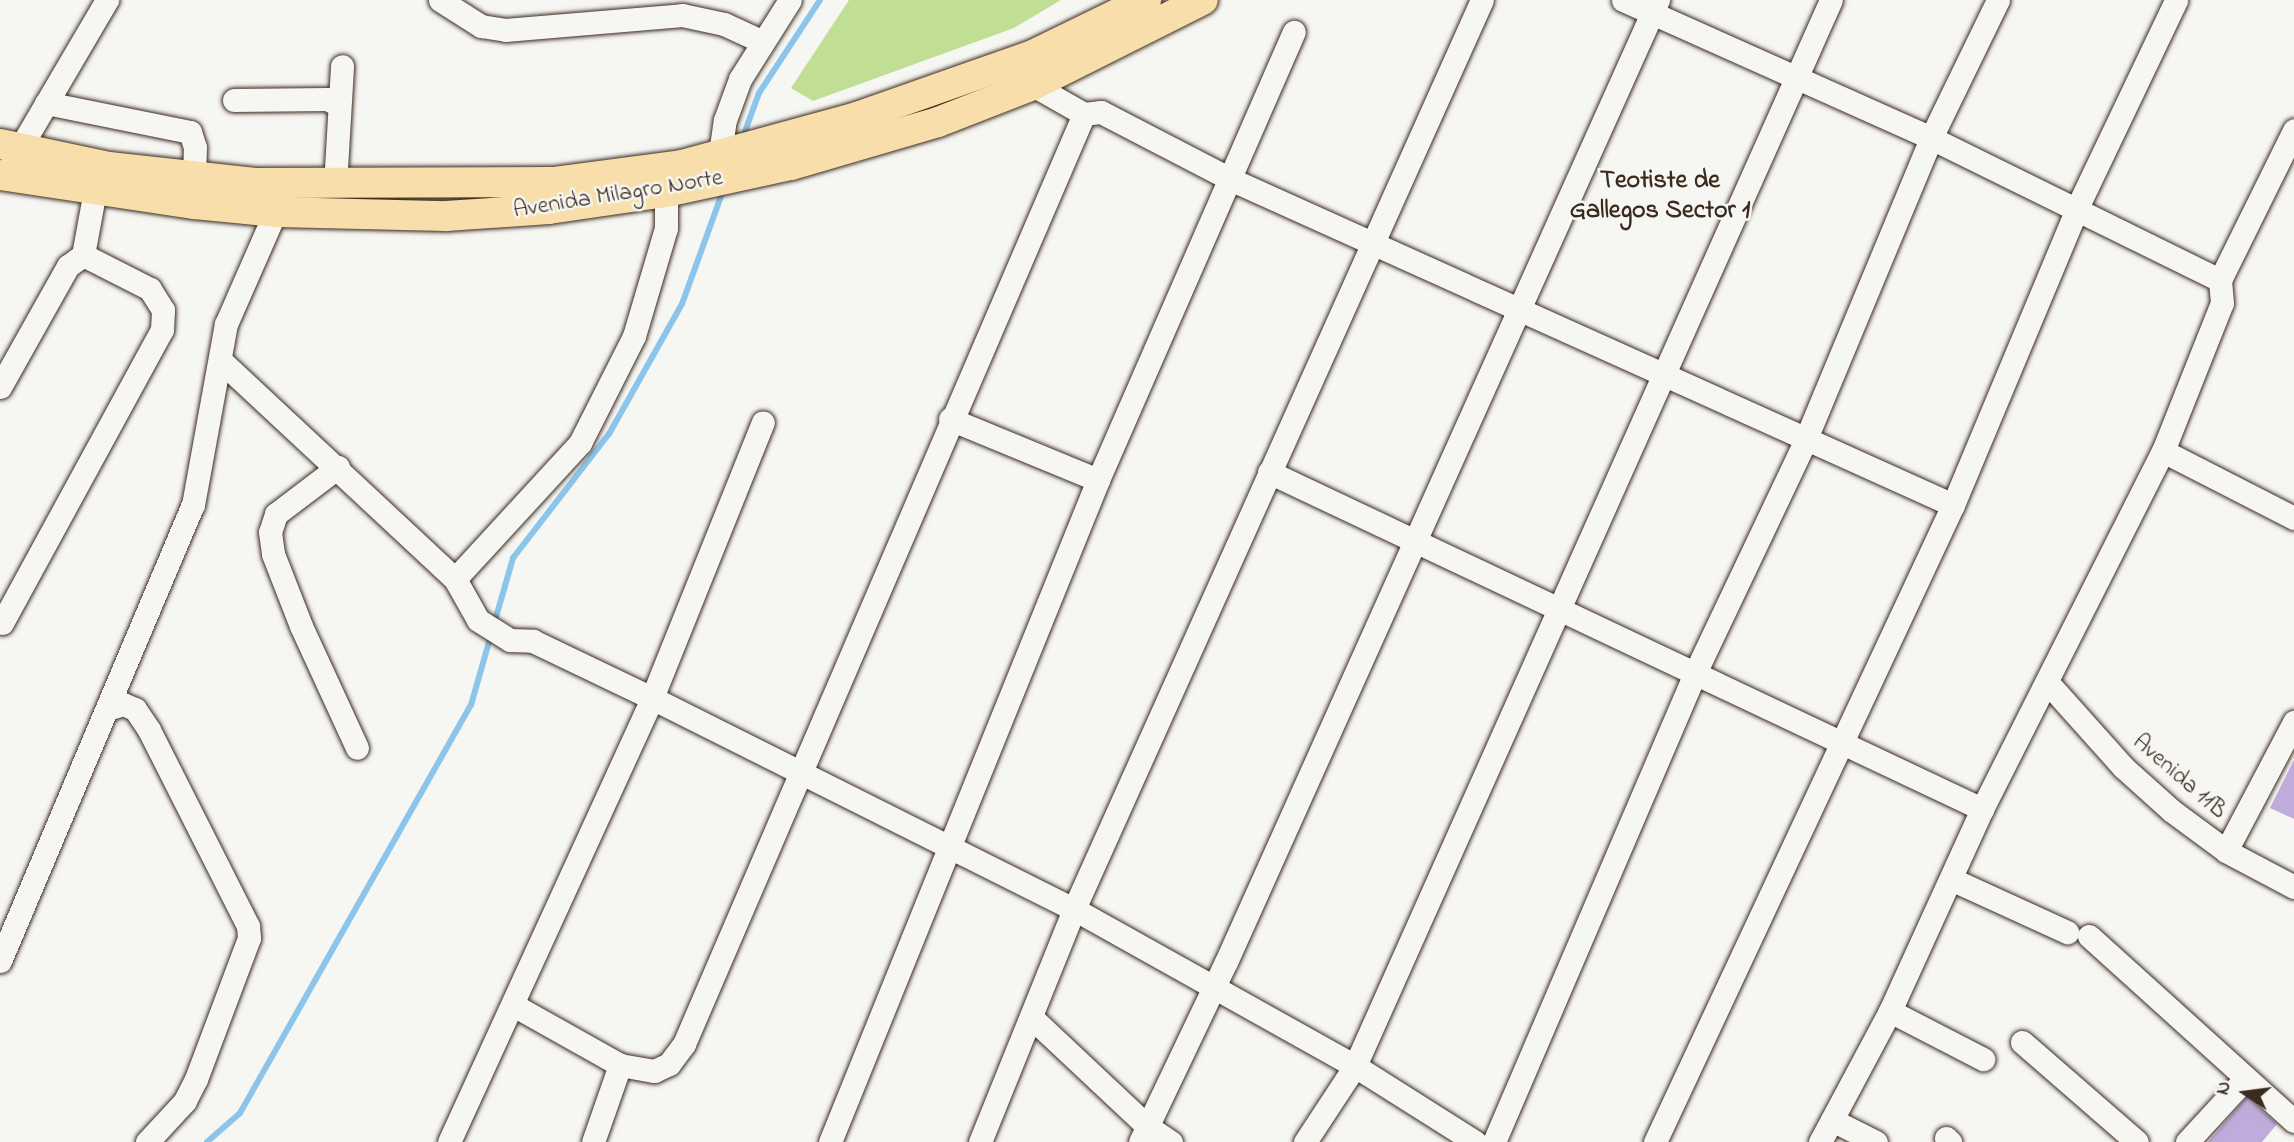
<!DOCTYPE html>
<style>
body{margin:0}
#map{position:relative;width:2294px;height:1142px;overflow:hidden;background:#f6f6f2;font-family:"Indie Flower",sans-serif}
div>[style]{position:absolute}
.green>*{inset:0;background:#c1de95}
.stream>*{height:6px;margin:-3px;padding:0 3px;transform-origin:3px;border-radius:3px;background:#8cc5eb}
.building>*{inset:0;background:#bfacdc}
.roads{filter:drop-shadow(0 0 2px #3b2a1e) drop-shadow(0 0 2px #3b2a1e)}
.minor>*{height:23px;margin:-11.5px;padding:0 11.5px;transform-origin:11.5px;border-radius:11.5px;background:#f6f6f2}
.major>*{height:30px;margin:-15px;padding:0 15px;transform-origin:15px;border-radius:15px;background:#f8deab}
span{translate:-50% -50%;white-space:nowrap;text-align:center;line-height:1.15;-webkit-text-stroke:5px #f6f6f2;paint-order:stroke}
.street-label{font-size:24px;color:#3b2a1e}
.neighbourhood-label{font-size:26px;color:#3b2a1e;font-weight:700}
.north{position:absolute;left:2210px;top:1058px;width:70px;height:70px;-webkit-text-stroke:5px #f6f6f2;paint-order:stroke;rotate:283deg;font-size:19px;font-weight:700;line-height:28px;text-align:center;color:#3b2a1e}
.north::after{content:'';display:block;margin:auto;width:24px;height:32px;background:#3b2a1e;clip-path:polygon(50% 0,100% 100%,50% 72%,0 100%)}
</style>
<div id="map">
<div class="green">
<i style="clip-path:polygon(849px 0,1061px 0,1014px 28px,813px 101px,791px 88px)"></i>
</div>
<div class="stream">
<i style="left:743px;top:137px;width:47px;rotate:-70deg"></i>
<i style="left:759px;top:93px;width:111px;rotate:-56.7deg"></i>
<i style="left:494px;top:624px;width:69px;rotate:-73.9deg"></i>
<i style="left:513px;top:558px;width:157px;rotate:-52.3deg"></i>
<i style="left:609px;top:434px;width:149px;rotate:-60.7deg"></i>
<i style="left:682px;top:304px;width:120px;rotate:-70.1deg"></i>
<i style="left:207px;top:1142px;width:44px;rotate:-41.3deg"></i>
<i style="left:240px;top:1113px;width:469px;rotate:-60.5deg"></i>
<i style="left:471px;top:705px;width:73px;rotate:-74.1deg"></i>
</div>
<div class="building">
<i style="clip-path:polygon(2294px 760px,2294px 819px,2270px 808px)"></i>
<i style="clip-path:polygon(2247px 1097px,2277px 1124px,2262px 1142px,2208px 1142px)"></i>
</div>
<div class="roads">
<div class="minor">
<i style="left:440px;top:0;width:49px;rotate:32.4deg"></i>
<i style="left:481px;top:26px;width:24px;rotate:9deg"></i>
<i style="left:505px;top:30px;width:178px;rotate:-4.8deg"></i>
<i style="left:682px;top:15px;width:43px;rotate:12.1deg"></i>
<i style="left:724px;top:24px;width:43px;rotate:24.8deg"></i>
<i style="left:1623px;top:0;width:338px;rotate:24.1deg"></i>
<i style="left:1931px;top:138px;width:322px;rotate:26.2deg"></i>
<i style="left:1033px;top:85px;width:59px;rotate:29.6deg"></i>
<i style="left:1084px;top:114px;width:17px;rotate:-7deg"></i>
<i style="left:1101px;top:112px;width:145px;rotate:27.4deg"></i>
<i style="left:1230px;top:179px;width:793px;rotate:24.27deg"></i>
<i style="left:234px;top:100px;width:93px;rotate:-0.6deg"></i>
<i style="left:327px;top:99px;width:11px;rotate:27deg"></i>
<i style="left:46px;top:103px;width:147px;rotate:11.4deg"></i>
<i style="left:190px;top:132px;width:16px;rotate:72deg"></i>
<i style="left:195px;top:147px;width:29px;rotate:92deg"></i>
<i style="left:720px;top:154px;width:34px;rotate:-82deg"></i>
<i style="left:725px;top:120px;width:44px;rotate:-69.9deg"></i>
<i style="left:740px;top:79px;width:93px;rotate:-57.7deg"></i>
<i style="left:13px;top:160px;width:186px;rotate:-59.6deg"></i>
<i style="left:335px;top:185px;width:119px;rotate:-86.6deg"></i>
<i style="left:220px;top:360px;width:321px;rotate:43deg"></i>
<i style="left:455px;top:579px;width:185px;rotate:-47.4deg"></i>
<i style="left:580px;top:443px;width:120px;rotate:-63.2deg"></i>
<i style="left:634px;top:336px;width:113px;rotate:-73.5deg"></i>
<i style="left:666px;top:228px;width:36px;rotate:-90deg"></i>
<i style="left:0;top:387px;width:139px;rotate:-60.7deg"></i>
<i style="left:68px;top:266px;width:19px;rotate:-36deg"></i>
<i style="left:83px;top:255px;width:66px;rotate:-79.5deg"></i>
<i style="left:950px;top:419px;width:160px;rotate:22.4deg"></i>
<i style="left:2163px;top:451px;width:147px;rotate:27.1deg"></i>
<i style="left:338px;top:467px;width:78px;rotate:142.8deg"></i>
<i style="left:276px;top:514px;width:19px;rotate:108deg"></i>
<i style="left:270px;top:532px;width:22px;rotate:82deg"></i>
<i style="left:273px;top:554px;width:77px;rotate:68.7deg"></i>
<i style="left:301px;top:626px;width:134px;rotate:65.3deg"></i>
<i style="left:1269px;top:472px;width:789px;rotate:25.3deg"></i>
<i style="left:455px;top:579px;width:47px;rotate:60.7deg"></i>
<i style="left:478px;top:620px;width:38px;rotate:32deg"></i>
<i style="left:510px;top:640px;width:23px;rotate:2deg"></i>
<i style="left:533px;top:641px;width:132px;rotate:25.6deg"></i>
<i style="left:652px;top:698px;width:472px;rotate:26.6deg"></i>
<i style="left:1074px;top:909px;width:322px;rotate:29.2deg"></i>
<i style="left:1355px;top:1066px;width:142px;rotate:32.3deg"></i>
<i style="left:2px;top:623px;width:334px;rotate:-61.4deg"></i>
<i style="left:162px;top:330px;width:20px;rotate:-87deg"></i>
<i style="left:163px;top:310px;width:25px;rotate:-122deg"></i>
<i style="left:150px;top:289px;width:75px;rotate:-153.1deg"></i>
<i style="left:2048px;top:683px;width:113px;rotate:48.2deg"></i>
<i style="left:2123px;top:767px;width:66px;rotate:41.9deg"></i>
<i style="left:2172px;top:811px;width:67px;rotate:36.5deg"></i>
<i style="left:2226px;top:851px;width:77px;rotate:27.9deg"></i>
<i style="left:107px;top:709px;width:17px;rotate:-17deg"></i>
<i style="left:123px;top:704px;width:13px;rotate:23deg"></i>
<i style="left:135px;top:709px;width:25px;rotate:56deg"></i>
<i style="left:149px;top:730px;width:220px;rotate:63.2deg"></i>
<i style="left:248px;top:926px;width:12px;rotate:85deg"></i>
<i style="left:249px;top:938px;width:151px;rotate:110.6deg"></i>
<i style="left:196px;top:1079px;width:25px;rotate:117deg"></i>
<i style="left:185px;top:1101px;width:56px;rotate:132.8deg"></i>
<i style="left:2226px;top:851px;width:146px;rotate:-62.2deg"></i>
<i style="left:1951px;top:879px;width:128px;rotate:24.6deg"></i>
<i style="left:2089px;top:936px;width:276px;rotate:42.1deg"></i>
<i style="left:0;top:961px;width:495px;rotate:-67.1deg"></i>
<i style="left:193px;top:505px;width:184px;rotate:-79.7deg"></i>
<i style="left:226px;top:324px;width:137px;rotate:-66.3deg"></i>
<i style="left:515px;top:1006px;width:120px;rotate:29.3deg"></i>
<i style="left:1890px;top:1011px;width:105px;rotate:27.3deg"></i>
<i style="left:1031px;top:1017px;width:159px;rotate:43.2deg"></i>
<i style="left:1147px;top:1126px;width:29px;rotate:34deg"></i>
<i style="left:2022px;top:1042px;width:152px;rotate:41deg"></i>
<i style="left:1832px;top:1120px;width:49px;rotate:26.6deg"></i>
<i style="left:1946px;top:1138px;width:6px;rotate:45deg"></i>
<i style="left:449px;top:1142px;width:488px;rotate:-65.4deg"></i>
<i style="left:652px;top:698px;width:297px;rotate:-68.1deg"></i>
<i style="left:593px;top:1142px;width:82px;rotate:-70.7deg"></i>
<i style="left:620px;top:1065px;width:35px;rotate:10deg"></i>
<i style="left:654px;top:1071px;width:17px;rotate:-25deg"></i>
<i style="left:669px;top:1064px;width:25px;rotate:-53deg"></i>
<i style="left:684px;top:1044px;width:1012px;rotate:-66.73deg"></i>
<i style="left:830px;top:1142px;width:714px;rotate:-67.96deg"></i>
<i style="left:1098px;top:480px;width:489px;rotate:-66.4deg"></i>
<i style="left:980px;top:1142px;width:251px;rotate:-68deg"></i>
<i style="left:1074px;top:909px;width:996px;rotate:-65.83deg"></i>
<i style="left:1140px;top:1142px;width:199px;rotate:-64.5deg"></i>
<i style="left:1226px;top:962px;width:1055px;rotate:-65.82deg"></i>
<i style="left:1305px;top:1142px;width:91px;rotate:-56.7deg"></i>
<i style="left:1355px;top:1066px;width:1167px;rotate:-65.94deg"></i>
<i style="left:1494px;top:1142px;width:512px;rotate:-66.79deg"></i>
<i style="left:1696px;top:671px;width:255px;rotate:-64.6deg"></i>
<i style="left:1805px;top:441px;width:328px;rotate:-67.4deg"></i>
<i style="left:1931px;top:138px;width:153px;rotate:-64.1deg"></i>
<i style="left:1655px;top:1142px;width:703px;rotate:-64.93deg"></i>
<i style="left:1953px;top:505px;width:322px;rotate:-67.3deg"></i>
<i style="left:2077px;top:208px;width:230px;rotate:-64.5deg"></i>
<i style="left:1820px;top:1142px;width:149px;rotate:-61.9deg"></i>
<i style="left:1890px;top:1011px;width:222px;rotate:-65.5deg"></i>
<i style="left:1982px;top:809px;width:401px;rotate:-63.2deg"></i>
<i style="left:2163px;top:451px;width:159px;rotate:-68.3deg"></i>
<i style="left:2222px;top:303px;width:23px;rotate:-95deg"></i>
<i style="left:2220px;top:280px;width:167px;rotate:-63.7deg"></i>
<i style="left:2187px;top:1142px;width:86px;rotate:-47.4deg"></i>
</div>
<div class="major">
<i style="left:0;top:144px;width:111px;rotate:11.9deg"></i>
<i style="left:109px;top:167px;width:149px;rotate:6.2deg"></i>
<i style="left:257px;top:183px;width:296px;rotate:-0.2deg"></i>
<i style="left:553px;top:182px;width:130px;rotate:-7.5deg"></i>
<i style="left:682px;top:165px;width:181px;rotate:-15.3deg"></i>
<i style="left:857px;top:117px;width:187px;rotate:-19.4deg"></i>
<i style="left:1033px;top:55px;width:126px;rotate:-26deg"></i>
<i style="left:0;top:175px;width:197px;rotate:8.5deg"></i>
<i style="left:195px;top:204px;width:82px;rotate:5.6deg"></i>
<i style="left:277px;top:212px;width:169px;rotate:1.4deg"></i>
<i style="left:446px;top:216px;width:103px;rotate:-3.9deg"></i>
<i style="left:549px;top:209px;width:118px;rotate:-8.3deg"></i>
<i style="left:666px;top:192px;width:128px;rotate:-12.2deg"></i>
<i style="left:791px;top:165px;width:153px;rotate:-16.3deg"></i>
<i style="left:938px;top:122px;width:102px;rotate:-21.3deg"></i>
<i style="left:1033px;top:85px;width:190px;rotate:-26.6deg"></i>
</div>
</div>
<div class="street-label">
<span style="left:618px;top:195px;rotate:-9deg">Avenida Milagro Norte</span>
<span style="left:2179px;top:777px;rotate:41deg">Avenida 11B</span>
</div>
<div class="neighbourhood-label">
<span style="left:1660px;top:197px">Teotiste de<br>Gallegos Sector 1</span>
</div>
<div class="north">N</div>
</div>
